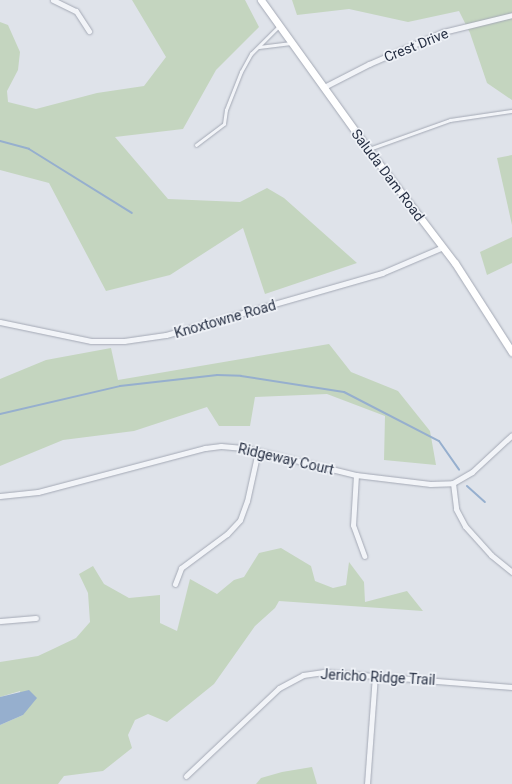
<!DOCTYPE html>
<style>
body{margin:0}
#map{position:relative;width:512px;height:784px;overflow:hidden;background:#dfe3ea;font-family:Roboto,sans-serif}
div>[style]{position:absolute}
.green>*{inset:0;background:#c4d5bf}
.water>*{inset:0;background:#96afce}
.stream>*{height:2px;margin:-1px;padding:0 1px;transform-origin:1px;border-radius:1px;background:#96afce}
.roads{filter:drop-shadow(0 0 1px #a4a9b5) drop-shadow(0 0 1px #a4a9b5)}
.lane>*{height:2.5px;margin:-1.25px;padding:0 1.25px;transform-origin:1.25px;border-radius:1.25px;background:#f2f4f8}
.street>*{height:5px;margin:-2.5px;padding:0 2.5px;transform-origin:2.5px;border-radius:2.5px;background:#f2f4f8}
.secondary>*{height:7px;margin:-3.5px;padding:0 3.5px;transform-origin:3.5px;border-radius:3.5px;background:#fff}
span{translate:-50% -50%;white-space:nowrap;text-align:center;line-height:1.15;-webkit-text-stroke:3.5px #eff2f7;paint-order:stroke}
.street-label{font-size:14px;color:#262f43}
</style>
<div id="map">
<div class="green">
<i style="clip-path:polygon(132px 0,245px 0,259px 27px,216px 70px,183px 129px,115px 137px,168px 199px,240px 202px,267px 188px,284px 198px,357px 263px,265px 294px,243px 228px,170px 275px,106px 291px,49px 183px,0 170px,0 22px,8px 25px,20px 52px,18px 70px,7px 91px,8px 102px,36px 109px,97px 93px,144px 86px,166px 57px)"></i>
<i style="clip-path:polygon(292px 0,512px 0,512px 100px,487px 83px,470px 33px,459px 11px,408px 22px,349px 9px,297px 15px)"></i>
<i style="clip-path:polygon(512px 155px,512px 225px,497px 158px)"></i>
<i style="clip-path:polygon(512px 237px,512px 263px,487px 275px,480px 252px)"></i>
<i style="clip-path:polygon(329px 344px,351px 372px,398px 391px,430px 431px,436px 465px,384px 460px,385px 416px,327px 394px,255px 397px,250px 426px,219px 426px,207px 407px,134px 431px,63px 440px,0 466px,0 379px,46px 360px,111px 348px,118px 380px)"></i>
<i style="clip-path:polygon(281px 548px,311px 566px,315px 581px,333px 588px,346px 585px,349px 562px,364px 582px,365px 602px,407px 591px,423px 611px,279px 601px,275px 608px,255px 626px,214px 684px,167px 722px,148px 714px,135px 720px,128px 735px,132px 748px,103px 771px,64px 776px,58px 784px,0 784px,0 725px,23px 715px,20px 691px,0 697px,0 662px,38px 656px,53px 649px,76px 638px,90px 622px,88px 593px,79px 574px,93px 566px,104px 584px,129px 598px,160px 595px,160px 623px,177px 631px,190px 579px,217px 594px,234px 580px,244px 577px,259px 553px)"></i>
<i style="clip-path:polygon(312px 767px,317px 784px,256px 784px,261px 778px,282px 772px)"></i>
</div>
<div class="water">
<i style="clip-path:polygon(29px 690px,37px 698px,23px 715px,0 725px,0 697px)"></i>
</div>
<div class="stream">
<i style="left:0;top:141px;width:30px;rotate:15deg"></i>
<i style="left:29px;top:149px;width:121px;rotate:31.9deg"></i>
<i style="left:0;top:414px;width:123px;rotate:-13.1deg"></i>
<i style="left:120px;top:386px;width:98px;rotate:-6.5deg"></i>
<i style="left:217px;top:375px;width:24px;rotate:2deg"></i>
<i style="left:241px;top:376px;width:104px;rotate:8.8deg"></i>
<i style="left:344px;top:392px;width:107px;rotate:27.3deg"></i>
<i style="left:439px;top:441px;width:35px;rotate:55deg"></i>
<i style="left:467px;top:486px;width:24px;rotate:42deg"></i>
</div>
<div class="roads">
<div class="lane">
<i style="left:259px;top:47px;width:32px;rotate:-7deg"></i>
<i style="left:196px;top:145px;width:35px;rotate:-37deg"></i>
<i style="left:224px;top:124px;width:14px;rotate:-82deg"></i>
<i style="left:226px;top:110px;width:41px;rotate:-68.5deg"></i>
<i style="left:241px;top:72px;width:21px;rotate:-61deg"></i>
<i style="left:251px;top:54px;width:38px;rotate:-45deg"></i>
<i style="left:369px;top:149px;width:86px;rotate:-19.7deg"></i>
<i style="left:450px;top:120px;width:63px;rotate:-8.3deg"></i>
</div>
<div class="street">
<i style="left:53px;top:0;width:25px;rotate:26deg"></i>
<i style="left:76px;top:11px;width:24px;rotate:57deg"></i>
<i style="left:324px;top:87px;width:51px;rotate:-27.1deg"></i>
<i style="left:369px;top:64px;width:81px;rotate:-23.4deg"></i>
<i style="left:443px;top:32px;width:71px;rotate:-13.8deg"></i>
<i style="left:0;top:322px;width:93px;rotate:11.8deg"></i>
<i style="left:91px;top:341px;width:33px"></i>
<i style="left:124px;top:341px;width:42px;rotate:-8.1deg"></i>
<i style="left:166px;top:335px;width:225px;rotate:-16deg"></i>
<i style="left:382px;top:273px;width:66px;rotate:-23.1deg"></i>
<i style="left:356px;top:475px;width:50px;rotate:93.4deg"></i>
<i style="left:353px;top:525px;width:33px;rotate:70deg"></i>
<i style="left:453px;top:483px;width:26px;rotate:83deg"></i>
<i style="left:456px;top:509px;width:19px;rotate:62deg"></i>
<i style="left:465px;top:526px;width:39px;rotate:48deg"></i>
<i style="left:491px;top:555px;width:27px;rotate:39deg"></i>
<i style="left:0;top:496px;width:38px;rotate:-6deg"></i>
<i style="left:38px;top:492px;width:173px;rotate:-14.8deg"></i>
<i style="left:205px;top:448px;width:16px;rotate:-7deg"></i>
<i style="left:221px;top:446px;width:25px;rotate:5deg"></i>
<i style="left:246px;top:448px;width:113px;rotate:13.8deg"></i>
<i style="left:356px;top:475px;width:75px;rotate:6.9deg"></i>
<i style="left:430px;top:484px;width:23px;rotate:-2deg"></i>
<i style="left:453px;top:483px;width:22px;rotate:-30deg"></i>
<i style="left:472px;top:472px;width:54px;rotate:-42.8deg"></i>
<i style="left:175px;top:584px;width:17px;rotate:-69deg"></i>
<i style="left:181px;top:568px;width:57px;rotate:-36.5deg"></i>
<i style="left:227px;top:534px;width:19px;rotate:-47deg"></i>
<i style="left:240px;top:520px;width:20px;rotate:-70deg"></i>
<i style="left:247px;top:501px;width:51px;rotate:-77.6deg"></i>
<i style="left:0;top:621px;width:36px;rotate:-5deg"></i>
<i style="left:186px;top:776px;width:128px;rotate:-43.4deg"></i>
<i style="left:279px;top:688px;width:27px;rotate:-28deg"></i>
<i style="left:303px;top:675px;width:21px;rotate:-8deg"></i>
<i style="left:324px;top:672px;width:189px;rotate:4.6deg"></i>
<i style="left:367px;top:784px;width:108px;rotate:-85.8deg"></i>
</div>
<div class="secondary">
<i style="left:261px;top:0;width:183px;rotate:54.3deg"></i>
<i style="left:368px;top:149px;width:143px;rotate:52.7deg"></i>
<i style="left:455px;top:263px;width:106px;rotate:57.4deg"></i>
</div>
</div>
<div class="street-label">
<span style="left:416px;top:45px;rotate:-22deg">Crest Drive</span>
<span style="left:388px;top:175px;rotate:53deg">Saluda Dam Road</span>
<span style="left:225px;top:319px;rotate:-16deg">Knoxtowne Road</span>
<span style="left:286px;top:459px;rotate:13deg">Ridgeway Court</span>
<span style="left:378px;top:677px;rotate:3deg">Jericho Ridge Trail</span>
</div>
</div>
